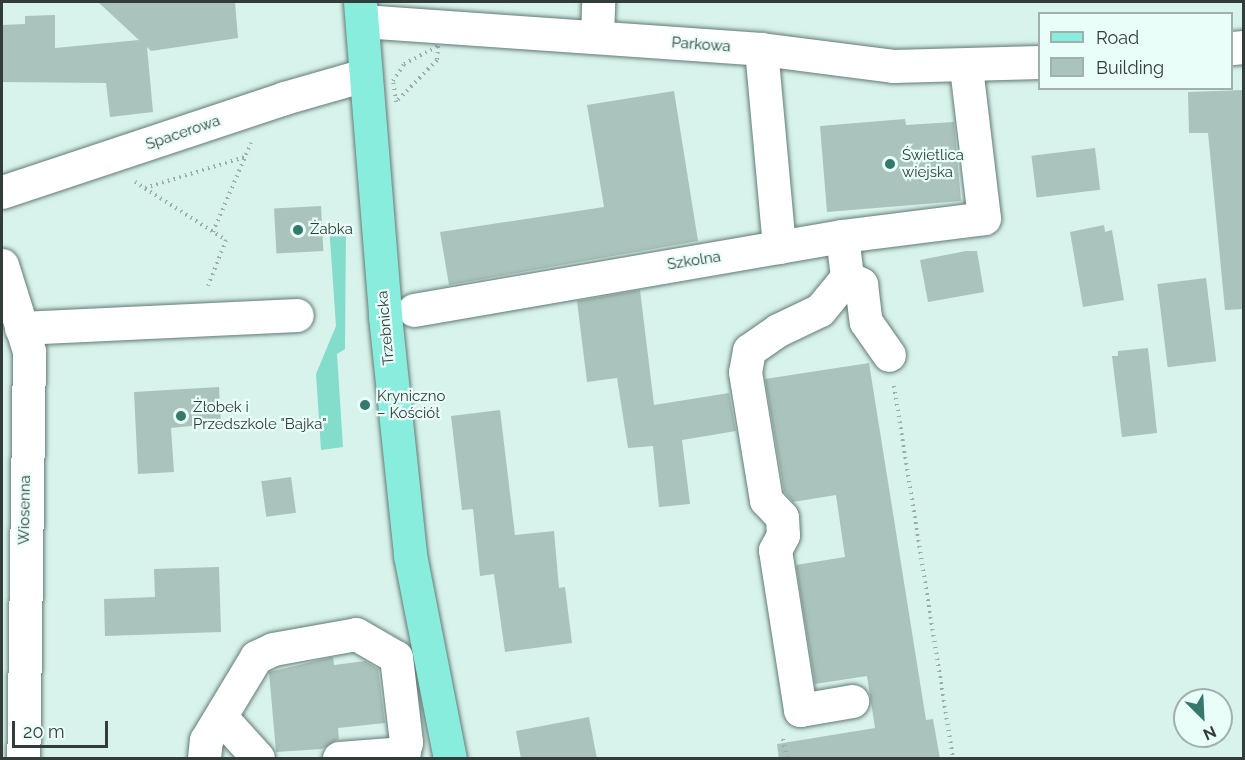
<!DOCTYPE html>
<meta charset="utf-8">
<style>
body{margin:0}
#map{position:relative;width:1245px;height:760px;overflow:hidden;background:#d8f2ec;font-family:Raleway,sans-serif}
div>[style]{position:absolute}
.green>*{inset:0;background:#84ddca}
.building>*{inset:0;background:#aac3bd;transform-origin:0 0}
.path>*{height:4px;margin-top:-2px;transform-origin:0;background:repeating-linear-gradient(90deg,#99ada9 0 1.5px,transparent 0 6px)}
.roads{filter:drop-shadow(0 0 2px #637a75) drop-shadow(0 0 2px #637a75)}
.minor>*{height:33px;margin:-16.5px;padding:0 16.5px;transform-origin:16.5px;border-radius:16.5px;background:#fff}
.major>*{height:33px;margin:-16.5px;padding:0 16.5px;transform-origin:16.5px;border-radius:16.5px;background:#88eddd}
.dots>*{width:16px;height:16px;translate:-50% -50%;box-sizing:border-box;border:3px solid #e9fef9;border-radius:50%}
span{translate:-50% -50%;white-space:nowrap;text-align:center;line-height:1.15;-webkit-text-stroke:4.5px #e9fef9;paint-order:stroke}
.street-label{font-size:15px;color:#323c3a}
.poi-label{font-size:15px;color:#323c3a}
.left{translate:0 -50%;text-align:left}
.frame{position:absolute;inset:0;border:3px solid #323c3a;pointer-events:none}
.legend{position:absolute;left:1038px;top:12px;width:195px;height:78px;box-sizing:border-box;background:#e9fef9;border:2px solid #a0b0ad;margin:0;padding:8px 10px;list-style:none;font-size:18px;color:#323c3a}
.legend li{display:flex;align-items:center;gap:12px;height:30px}
.legend b{width:30px;border:2px solid #a0b0ad}
.north{position:absolute;left:1173px;top:688px;width:60px;height:60px;box-sizing:border-box;background:#e9fef9;border:2px solid #a0b0ad;border-radius:50%;rotate:156deg;font-size:16px;font-weight:700;line-height:24px;text-align:center;color:#323c3a}
.north::after{content:'';display:block;margin:auto;width:21px;height:27px;background:#35796c;clip-path:polygon(50% 0,100% 100%,50% 72%,0 100%)}
.scale{position:absolute;left:12px;top:721px;width:96px;height:27px;box-sizing:border-box;border:3px solid #323c3a;border-top:0;padding-left:8px;font-size:18px;line-height:21px;white-space:nowrap;color:#323c3a;-webkit-text-stroke:4px #e9fef9;paint-order:stroke}
</style>
<div id="map">
<div class="green">
<i style="clip-path:polygon(329px 225px,346px 225px,345px 349px,337px 354px,343px 447px,321px 450px,316px 374px,336px 326px)"></i>
</div>
<div class="building">
<i style="clip-path:polygon(98px 2px,235px 2px,238px 38px,151px 51px,147px 47px,153px 112px,110px 117px,106px 83px,2px 82px,2px 25px,25px 24px,25px 16px,55px 15px,55px 48px,139px 40px)"></i>
<i style="clip-path:polygon(1244px 90px,1244px 309px,1225px 310px,1208px 133px,1189px 133px,1188px 92px)"></i>
<i style="clip-path:polygon(674px 91px,698px 241px,449px 285px,440px 232px,604px 207px,587px 105px)"></i>
<i style="clip-path:polygon(905px 119px,906px 125px,954px 122px,961px 201px,827px 212px,820px 126px)"></i>
<i style="left:1095px;top:148px;width:42px;height:64px;rotate:83deg"></i>
<i style="left:321px;top:206px;width:45px;height:47px;rotate:87deg"></i>
<i style="clip-path:polygon(1104px 225px,1105px 232px,1112px 230px,1124px 300px,1083px 307px,1070px 232px)"></i>
<i style="clip-path:polygon(966px 251px,977px 251px,984px 292px,928px 302px,920px 260px)"></i>
<i style="left:1206px;top:278px;width:84px;height:49px;rotate:83deg"></i>
<i style="clip-path:polygon(640px 290px,654px 405px,729px 393px,736px 431px,682px 440px,690px 504px,659px 507px,653px 446px,628px 448px,617px 378px,587px 382px,577px 301px)"></i>
<i style="clip-path:polygon(1148px 348px,1157px 433px,1122px 437px,1112px 356px,1118px 356px,1118px 351px)"></i>
<i style="clip-path:polygon(869px 363px,926px 720px,933px 719px,940px 759px,779px 759px,777px 744px,875px 728px,867px 676px,815px 684px,796px 565px,845px 557px,836px 495px,793px 502px,784px 491px,765px 379px)"></i>
<i style="clip-path:polygon(219px 387px,221px 423px,171px 428px,174px 472px,138px 474px,134px 392px)"></i>
<i style="clip-path:polygon(500px 410px,515px 535px,554px 531px,559px 588px,565px 587px,572px 643px,505px 652px,494px 574px,480px 576px,473px 509px,462px 510px,451px 416px)"></i>
<i style="left:291px;top:477px;width:36px;height:30px;rotate:82deg"></i>
<i style="clip-path:polygon(219px 567px,221px 632px,105px 636px,104px 599px,155px 597px,154px 569px)"></i>
<i style="clip-path:polygon(333px 657px,334px 665px,365px 661px,378px 669px,385px 723px,338px 728px,339px 739px,322px 749px,276px 752px,269px 672px)"></i>
<i style="clip-path:polygon(589px 717px,597px 759px,521px 759px,516px 731px)"></i>
</div>
<div class="path">
<i style="left:438px;top:46px;width:14px;rotate:94deg"></i>
<i style="left:437px;top:60px;width:59px;rotate:134.3deg"></i>
<i style="left:396px;top:102px;width:21px;rotate:-98deg"></i>
<i style="left:393px;top:81px;width:20px;rotate:-57deg"></i>
<i style="left:404px;top:64px;width:38px;rotate:-28deg"></i>
<i style="left:135px;top:182px;width:108px;rotate:32.5deg"></i>
<i style="left:226px;top:240px;width:49px;rotate:111.4deg"></i>
<i style="left:145px;top:188px;width:105px;rotate:-17.2deg"></i>
<i style="left:213px;top:232px;width:97px;rotate:-66.9deg"></i>
<i style="left:894px;top:386px;width:377px;rotate:81deg"></i>
<i style="left:783px;top:739px;width:19px;rotate:78deg"></i>
</div>
<div class="roads">
<div class="minor">
<i style="left:362px;top:21px;width:400px;rotate:4deg"></i>
<i style="left:761px;top:49px;width:133px;rotate:7.3deg"></i>
<i style="left:893px;top:66px;width:147px;rotate:-1.6deg"></i>
<i style="left:597px;top:37px;width:35px;rotate:-88deg"></i>
<i style="left:1232px;top:48px;width:12px;rotate:-5deg"></i>
<i style="left:761px;top:49px;width:199px;rotate:84.8deg"></i>
<i style="left:2px;top:192px;width:297px;rotate:-18.4deg"></i>
<i style="left:284px;top:98px;width:84px;rotate:-15.9deg"></i>
<i style="left:842px;top:236px;width:41px;rotate:83deg"></i>
<i style="left:847px;top:277px;width:43px;rotate:129.3deg"></i>
<i style="left:820px;top:310px;width:47px;rotate:154.5deg"></i>
<i style="left:778px;top:330px;width:35px;rotate:145deg"></i>
<i style="left:749px;top:350px;width:22px;rotate:100deg"></i>
<i style="left:745px;top:372px;width:130px;rotate:80.7deg"></i>
<i style="left:766px;top:500px;width:23px;rotate:47deg"></i>
<i style="left:782px;top:517px;width:18px;rotate:87deg"></i>
<i style="left:783px;top:535px;width:17px;rotate:118deg"></i>
<i style="left:775px;top:550px;width:162px;rotate:81.1deg"></i>
<i style="left:800px;top:710px;width:53px;rotate:-9.8deg"></i>
<i style="left:2px;top:265px;width:90px;rotate:72.6deg"></i>
<i style="left:29px;top:351px;width:407px;rotate:90.8deg"></i>
<i style="left:847px;top:277px;width:16px;rotate:27deg"></i>
<i style="left:861px;top:284px;width:38px;rotate:83deg"></i>
<i style="left:866px;top:322px;width:40px;rotate:55.1deg"></i>
<i style="left:414px;top:310px;width:434px;rotate:-9.8deg"></i>
<i style="left:842px;top:236px;width:143px;rotate:-7.2deg"></i>
<i style="left:984px;top:218px;width:153px;rotate:-96.8deg"></i>
<i style="left:21px;top:328px;width:276px;rotate:-2.7deg"></i>
<i style="left:221px;top:717px;width:55px;rotate:47.9deg"></i>
<i style="left:204px;top:758px;width:18px;rotate:-84deg"></i>
<i style="left:206px;top:740px;width:97px;rotate:-58.9deg"></i>
<i style="left:256px;top:657px;width:19px;rotate:-25deg"></i>
<i style="left:273px;top:649px;width:84px;rotate:-10.2deg"></i>
<i style="left:356px;top:634px;width:46px;rotate:29.9deg"></i>
<i style="left:396px;top:657px;width:86px;rotate:83.3deg"></i>
<i style="left:406px;top:742px;width:16px;rotate:104deg"></i>
<i style="left:339px;top:758px;width:65px;rotate:-4.4deg"></i>
</div>
<div class="major">
<i style="left:360px;top:2px;width:315px;rotate:85.4deg"></i>
<i style="left:385px;top:316px;width:240px;rotate:84deg"></i>
<i style="left:410px;top:555px;width:207px;rotate:78.9deg"></i>
</div>
</div>
<div class="dots">
<i style="left:890px;top:164px;background:#35796c"></i>
<i style="left:298px;top:230px;background:#35796c"></i>
<i style="left:365px;top:405px;background:#35796c"></i>
<i style="left:181px;top:416px;background:#35796c"></i>
</div>
<div class="street-label">
<span style="left:701px;top:45px;rotate:4deg">Parkowa</span>
<span style="left:183px;top:133px;rotate:-19deg">Spacerowa</span>
<span style="left:694px;top:261px;rotate:-9deg">Szkolna</span>
<span style="left:386px;top:328px;rotate:-95deg">Trzebnicka</span>
<span style="left:25px;top:510px;rotate:-89deg">Wiosenna</span>
</div>
<div class="poi-label">
<span class="left" style="left:902px;top:164px">Świetlica<br>wiejska</span>
<span class="left" style="left:310px;top:230px">Żabka</span>
<span class="left" style="left:377px;top:405px">Kryniczno<br>– Kościół</span>
<span class="left" style="left:193px;top:416px">Żłobek i<br>Przedszkole "Bajka"</span>
</div>
<div class="frame"></div>
<ul class="legend">
<li><b style="height:8px;background:#88eddd"></b>Road</li>
<li><b style="height:16px;background:#aac3bd"></b>Building</li>
</ul>
<div class="north">N</div>
<div class="scale">20 m</div>
</div>
